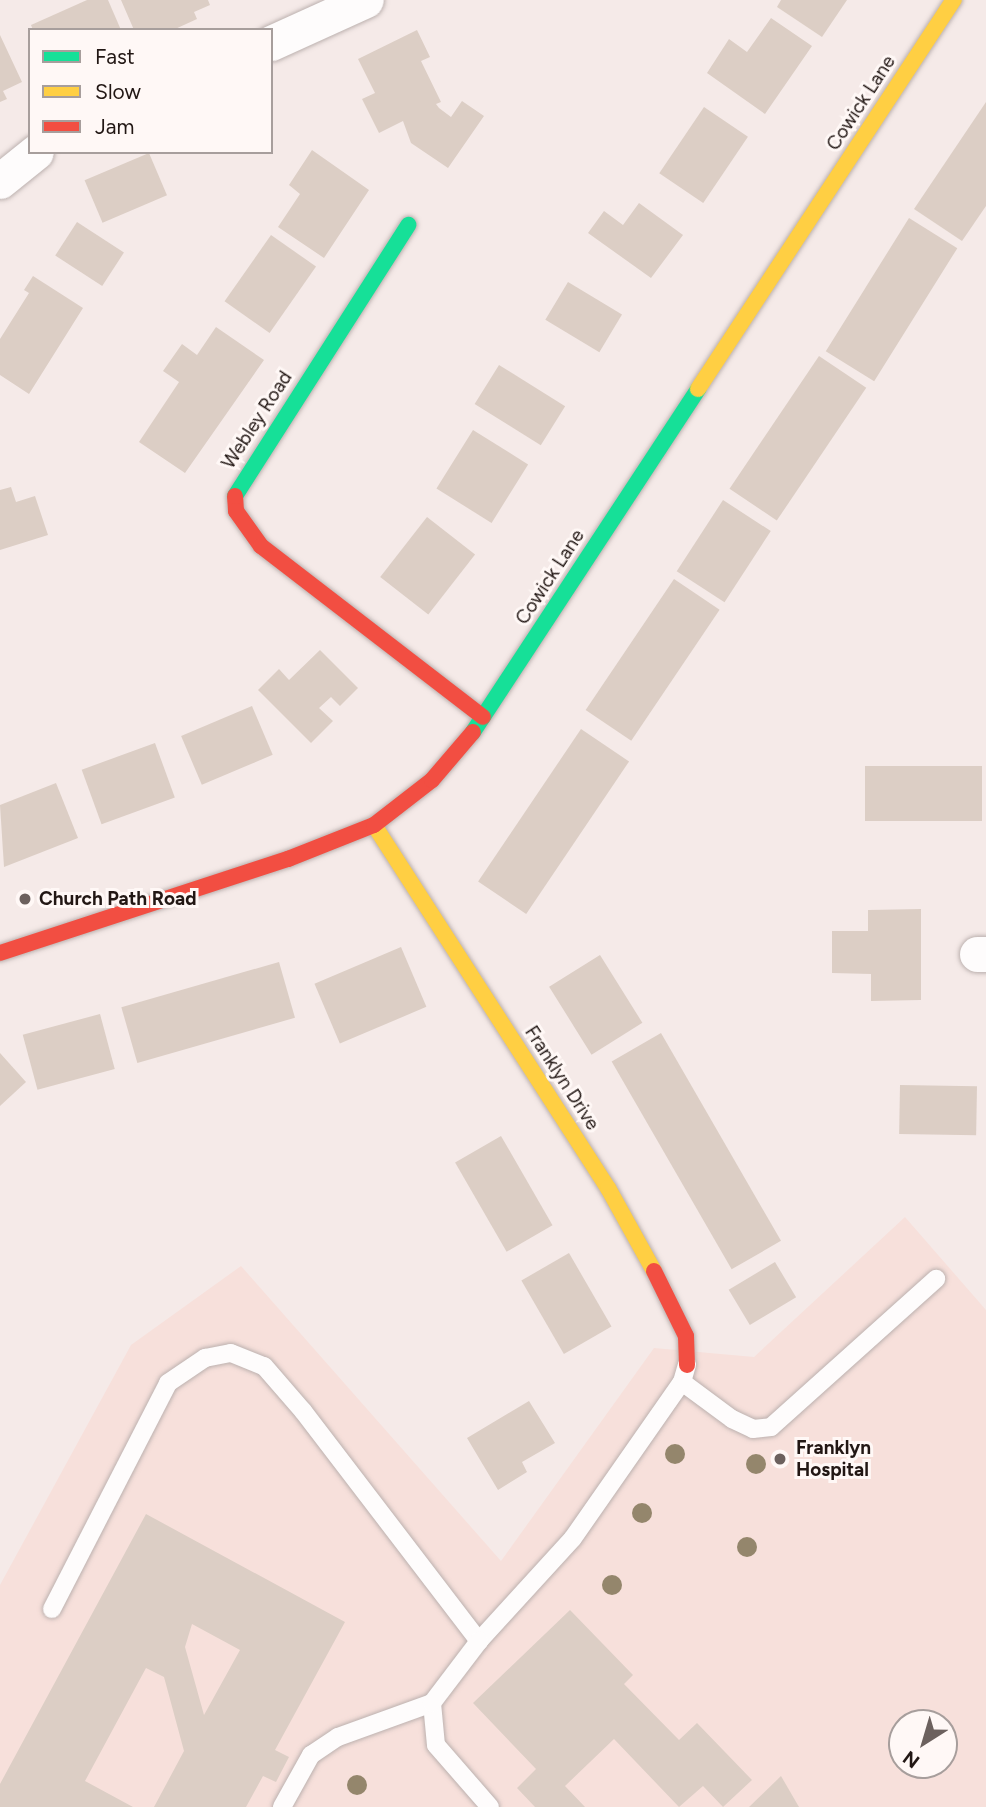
<!DOCTYPE html>
<style>
body{margin:0}
#map{position:relative;width:986px;height:1807px;overflow:hidden;background:#f5eae8;font-family:Figtree,sans-serif}
div>[style]{position:absolute}
.built>*{inset:0;background:#f7e0db}
.building>*{inset:0;background:#dccec5;transform-origin:0 0}
.roads{filter:drop-shadow(0 0 2px #bcb1af) drop-shadow(0 0 2px #bcb1af)}
.lane>*{height:18px;margin:-9px;padding:0 9px;transform-origin:9px;border-radius:9px;background:#fefcfc}
.street>*{height:35px;margin:-17.5px;padding:0 17.5px;transform-origin:17.5px;border-radius:17.5px;background:#fefcfc}
.fast>*{height:16px;margin:-8px;padding:0 8px;transform-origin:8px;border-radius:8px;background:#16e098}
.slow>*{height:16px;margin:-8px;padding:0 8px;transform-origin:8px;border-radius:8px;background:#ffcf43}
.jam>*{height:16px;margin:-8px;padding:0 8px;transform-origin:8px;border-radius:8px;background:#f24e42}
.trees>*{width:20px;height:20px;margin:-10px;border-radius:50%;background:#94866c}
.dots>*{width:19px;height:19px;translate:-50% -50%;box-sizing:border-box;border:4px solid #fff8f6;border-radius:50%}
span{translate:-50% -50%;white-space:nowrap;text-align:center;line-height:1.15;-webkit-text-stroke:6px #fff8f6;paint-order:stroke}
.street-label{font-size:19px;color:#221714}
.poi-label{font-size:19px;color:#221714;font-weight:700}
.left{translate:0 -50%;text-align:left}
.legend{position:absolute;left:28px;top:28px;width:245px;height:126px;box-sizing:border-box;background:#fff8f6;border:2px solid #a79e9c;margin:0;padding:9px 12px;list-style:none;font-size:21px;color:#221714}
.legend li{display:flex;align-items:center;gap:14px;height:35px}
.legend b{width:35px;border:2px solid #a79e9c}
.north{position:absolute;left:888px;top:1709px;width:70px;height:70px;box-sizing:border-box;background:#fff8f6;border:2px solid #a79e9c;border-radius:50%;rotate:217deg;font-size:19px;font-weight:700;line-height:28px;text-align:center;color:#221714}
.north::after{content:'';display:block;margin:auto;width:24px;height:32px;background:#6c615e;clip-path:polygon(50% 0,100% 100%,50% 72%,0 100%)}
</style>
<div id="map">
<div class="built">
<i style="clip-path:polygon(evenodd,905px 1217px,986px 1310px,986px 1807px,0 1807px,0 1585px,131px 1345px,241px 1266px,501px 1561px,654px 1348px,754px 1357px,905px 1217px,902px 1723px,944px 1723px,944px 1765px,902px 1765px,902px 1723px)"></i>
</div>
<div class="building">
<i style="clip-path:polygon(87px 0,108px 0,121px 30px,33px 30px,31px 25px)"></i>
<i style="clip-path:polygon(121px 0,208px 0,210px 5px,194px 12px,197px 19px,173px 30px,134px 30px)"></i>
<i style="clip-path:polygon(781px 0,847px 0,822px 37px,777px 7px)"></i>
<i style="clip-path:polygon(771px 18px,812px 46px,765px 114px,707px 73px,729px 39px,747px 52px)"></i>
<i style="clip-path:polygon(417px 30px,430px 57px,421px 61px,441px 102px,436px 104px,439px 108px,451px 117px,462px 101px,484px 116px,448px 168px,411px 143px,403px 121px,379px 133px,362px 99px,375px 93px,358px 59px)"></i>
<i style="clip-path:polygon(0 35px,22px 82px,3px 91px,7px 99px,0 102px)"></i>
<i style="clip-path:polygon(986px 102px,986px 206px,962px 241px,914px 209px)"></i>
<i style="left:704px;top:107px;width:53px;height:80px;rotate:34deg"></i>
<i style="clip-path:polygon(312px 150px,369px 190px,324px 258px,278px 227px,300px 194px,289px 185px)"></i>
<i style="left:149px;top:153px;width:46px;height:70px;rotate:67deg"></i>
<i style="clip-path:polygon(639px 203px,683px 235px,651px 278px,588px 233px,604px 211px,623px 225px)"></i>
<i style="left:909px;top:218px;width:57px;height:157px;rotate:32deg"></i>
<i style="left:77px;top:222px;width:56px;height:40px;rotate:33deg"></i>
<i style="left:271px;top:235px;width:55px;height:81px;rotate:35deg"></i>
<i style="clip-path:polygon(33px 276px,83px 308px,29px 394px,0 375px,0 339px,29px 293px,24px 290px)"></i>
<i style="left:568px;top:282px;width:63px;height:44px;rotate:31deg"></i>
<i style="clip-path:polygon(216px 327px,264px 360px,185px 473px,139px 442px,179px 382px,163px 371px,182px 344px,197px 355px)"></i>
<i style="left:819px;top:356px;width:57px;height:160px;rotate:34deg"></i>
<i style="left:499px;top:365px;width:78px;height:46px;rotate:32deg"></i>
<i style="left:473px;top:430px;width:65px;height:69px;rotate:32deg"></i>
<i style="clip-path:polygon(11px 487px,16px 502px,35px 496px,48px 535px,0 550px,0 490px)"></i>
<i style="left:723px;top:500px;width:57px;height:85px;rotate:33deg"></i>
<i style="left:427px;top:517px;width:61px;height:76px;rotate:38deg"></i>
<i style="left:674px;top:579px;width:55px;height:158px;rotate:34deg"></i>
<i style="clip-path:polygon(320px 650px,358px 688px,340px 706px,331px 697px,319px 708px,333px 721px,311px 743px,258px 690px,279px 669px,289px 680px)"></i>
<i style="left:252px;top:706px;width:53px;height:77px;rotate:67deg"></i>
<i style="left:581px;top:729px;width:58px;height:184px;rotate:34deg"></i>
<i style="left:155px;top:743px;width:58px;height:78px;rotate:70deg"></i>
<i style="left:865px;top:766px;width:117px;height:55px"></i>
<i style="clip-path:polygon(56px 783px,78px 838px,4px 867px,0 805px)"></i>
<i style="clip-path:polygon(921px 909px,921px 1000px,871px 1001px,871px 974px,832px 973px,832px 931px,868px 931px,868px 910px)"></i>
<i style="left:401px;top:947px;width:65px;height:94px;rotate:67deg"></i>
<i style="left:600px;top:955px;width:80px;height:60px;rotate:58deg"></i>
<i style="left:279px;top:962px;width:58px;height:164px;rotate:74deg"></i>
<i style="left:100px;top:1014px;width:57px;height:80px;rotate:75deg"></i>
<i style="left:661px;top:1033px;width:240px;height:57px;rotate:60deg"></i>
<i style="clip-path:polygon(0 1053px,26px 1082px,0 1106px)"></i>
<i style="left:900px;top:1085px;width:77px;height:49px;rotate:1deg"></i>
<i style="left:501px;top:1136px;width:103px;height:53px;rotate:60deg"></i>
<i style="left:569px;top:1253px;width:85px;height:55px;rotate:60deg"></i>
<i style="left:775px;top:1262px;width:41px;height:54px;rotate:59deg"></i>
<i style="clip-path:polygon(529px 1401px,555px 1443px,522px 1462px,527px 1472px,498px 1490px,467px 1438px)"></i>
<i style="clip-path:polygon(evenodd,146px 1514px,345px 1622px,275px 1750px,289px 1757px,276px 1782px,263px 1776px,246px 1807px,154px 1807px,184px 1751px,164px 1677px,146px 1668px,85px 1781px,133px 1807px,0 1807px,0 1784px,146px 1514px,192px 1624px,240px 1650px,204px 1715px,185px 1647px,192px 1624px)"></i>
<i style="clip-path:polygon(570px 1610px,633px 1675px,624px 1684px,679px 1740px,697px 1723px,752px 1780px,723px 1807px,703px 1786px,679px 1807px,614px 1739px,565px 1786px,585px 1807px,535px 1807px,517px 1788px,536px 1769px,473px 1703px)"></i>
<i style="clip-path:polygon(781px 1776px,799px 1807px,749px 1807px)"></i>
</div>
<div class="roads">
<div class="lane">
<i style="left:682px;top:1382px;width:62px;rotate:36.5deg"></i>
<i style="left:732px;top:1419px;width:23px;rotate:25deg"></i>
<i style="left:753px;top:1429px;width:18px;rotate:-6deg"></i>
<i style="left:771px;top:1427px;width:222px;rotate:-41.9deg"></i>
<i style="left:52px;top:1609px;width:254px;rotate:-62.8deg"></i>
<i style="left:168px;top:1383px;width:45px;rotate:-34deg"></i>
<i style="left:205px;top:1358px;width:26px;rotate:-11deg"></i>
<i style="left:231px;top:1353px;width:35px;rotate:22deg"></i>
<i style="left:264px;top:1366px;width:60px;rotate:49.1deg"></i>
<i style="left:303px;top:1411px;width:290px;rotate:52.6deg"></i>
<i style="left:479px;top:1641px;width:139px;rotate:-47.6deg"></i>
<i style="left:573px;top:1538px;width:190px;rotate:-55.1deg"></i>
<i style="left:682px;top:1382px;width:18px;rotate:-74deg"></i>
<i style="left:432px;top:1703px;width:42px;rotate:84.6deg"></i>
<i style="left:436px;top:1745px;width:82px;rotate:48.9deg"></i>
<i style="left:282px;top:1807px;width:60px;rotate:-60.9deg"></i>
<i style="left:311px;top:1755px;width:32px;rotate:-34deg"></i>
<i style="left:338px;top:1737px;width:100px;rotate:-19.9deg"></i>
<i style="left:432px;top:1703px;width:78px;rotate:-52.8deg"></i>
</div>
<div class="street">
<i style="left:271px;top:43px;width:104px;rotate:-24.4deg"></i>
<i style="left:0;top:181px;width:46px;rotate:-38.9deg"></i>
<i style="left:977px;top:954px;width:9px"></i>
</div>
<div class="fast">
<i style="left:235px;top:496px;width:322px;rotate:-57.4deg"></i>
<i style="left:473px;top:732px;width:410px;rotate:-56.7deg"></i>
</div>
<div class="slow">
<i style="left:698px;top:389px;width:466px;rotate:-56.7deg"></i>
<i style="left:374px;top:825px;width:432px;rotate:57.2deg"></i>
<i style="left:608px;top:1188px;width:95px;rotate:61deg"></i>
</div>
<div class="jam">
<i style="left:235px;top:496px;width:15px;rotate:86deg"></i>
<i style="left:236px;top:511px;width:43px;rotate:54.5deg"></i>
<i style="left:261px;top:546px;width:280px;rotate:37.6deg"></i>
<i style="left:0;top:953px;width:303px;rotate:-18.1deg"></i>
<i style="left:288px;top:859px;width:92px;rotate:-21.6deg"></i>
<i style="left:374px;top:825px;width:73px;rotate:-37.8deg"></i>
<i style="left:432px;top:780px;width:63px;rotate:-49.5deg"></i>
<i style="left:654px;top:1271px;width:72px;rotate:63.8deg"></i>
<i style="left:686px;top:1336px;width:29px;rotate:88deg"></i>
</div>
</div>
<div class="trees">
<i style="left:675px;top:1454px"></i>
<i style="left:756px;top:1464px"></i>
<i style="left:642px;top:1513px"></i>
<i style="left:747px;top:1547px"></i>
<i style="left:612px;top:1585px"></i>
<i style="left:357px;top:1785px"></i>
</div>
<div class="dots">
<i style="left:25px;top:899px;background:#6c615e"></i>
<i style="left:780px;top:1459px;background:#6c615e"></i>
</div>
<div class="street-label">
<span style="left:861px;top:103px;rotate:-57deg">Cowick Lane</span>
<span style="left:257px;top:420px;rotate:-57deg">Webley Road</span>
<span style="left:550px;top:577px;rotate:-57deg">Cowick Lane</span>
<span style="left:562px;top:1078px;rotate:57deg">Franklyn Drive</span>
</div>
<div class="poi-label">
<span class="left" style="left:39px;top:899px">Church Path Road</span>
<span class="left" style="left:796px;top:1459px">Franklyn<br>Hospital</span>
</div>
<ul class="legend">
<li><b style="height:9px;background:#16e098"></b>Fast</li>
<li><b style="height:9px;background:#ffcf43"></b>Slow</li>
<li><b style="height:9px;background:#f24e42"></b>Jam</li>
</ul>
<div class="north">N</div>
</div>
